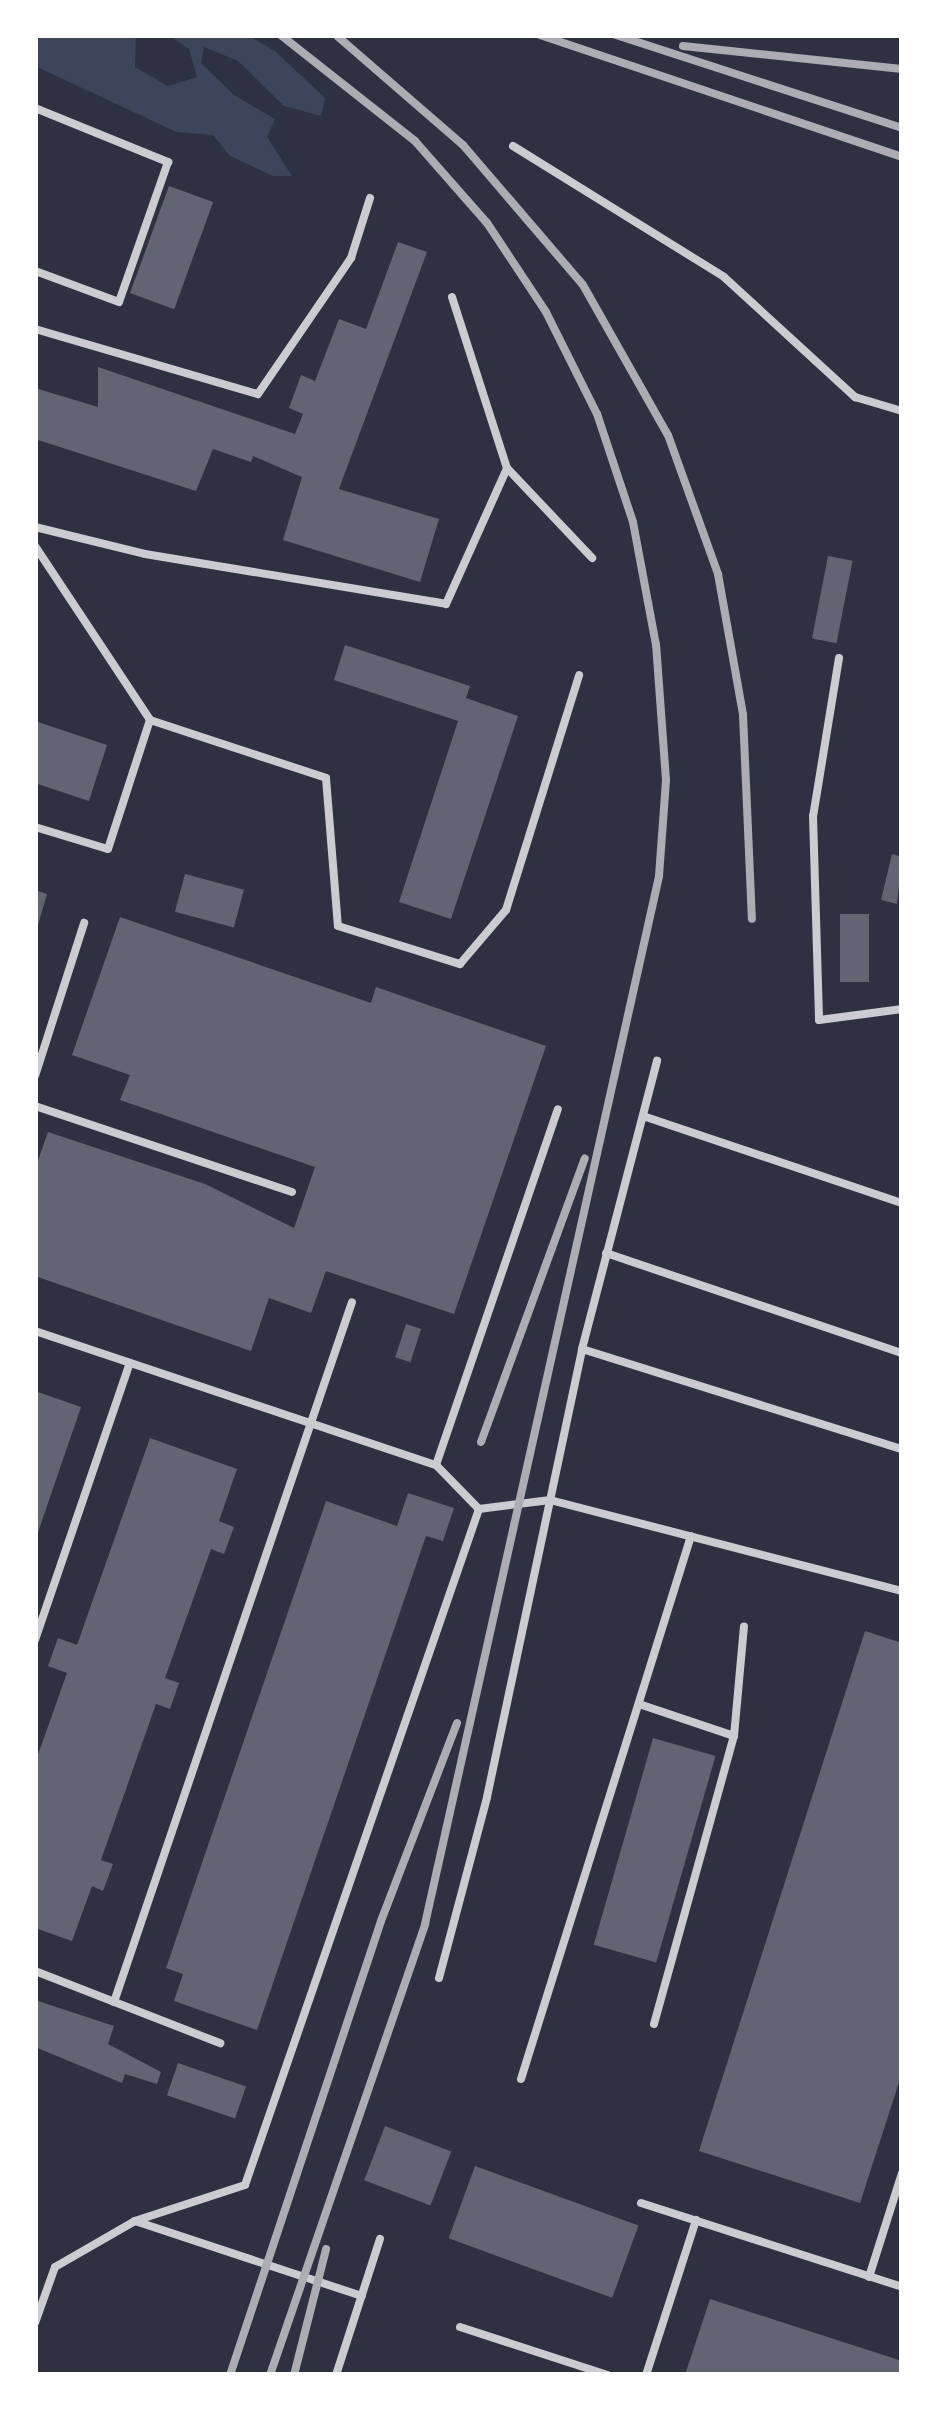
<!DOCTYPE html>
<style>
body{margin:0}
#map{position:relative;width:937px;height:2410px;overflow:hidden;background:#2d3142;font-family:Rubik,sans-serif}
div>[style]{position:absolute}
.green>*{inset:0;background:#3c4559}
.building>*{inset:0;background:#626471;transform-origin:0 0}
.service>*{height:8px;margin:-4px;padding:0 4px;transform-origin:4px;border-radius:4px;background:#caccd0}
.rail>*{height:8px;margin:-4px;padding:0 4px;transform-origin:4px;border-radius:4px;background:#abadb3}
span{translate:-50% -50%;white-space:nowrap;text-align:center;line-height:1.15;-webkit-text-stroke:10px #fff;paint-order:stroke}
.frame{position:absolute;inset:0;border:38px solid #fff;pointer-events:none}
</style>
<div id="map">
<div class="green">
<i style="clip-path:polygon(35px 35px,136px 35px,135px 67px,168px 86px,197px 77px,189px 49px,168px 35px,247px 35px,275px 51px,325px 98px,321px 116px,284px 106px,238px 61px,204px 47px,201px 63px,234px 95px,275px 119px,267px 137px,292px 176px,273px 176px,230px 156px,213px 135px,176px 132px,35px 66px)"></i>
</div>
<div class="building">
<i style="left:169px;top:186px;width:47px;height:114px;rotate:20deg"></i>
<i style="clip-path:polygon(398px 242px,427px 252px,339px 489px,439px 519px,420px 582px,283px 540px,302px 477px,253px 456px,251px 462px,213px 449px,196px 491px,35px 439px,35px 388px,98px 407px,98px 367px,295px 434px,303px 414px,289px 408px,301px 375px,315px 381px,339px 319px,366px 329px)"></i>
<i style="left:828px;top:556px;width:25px;height:84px;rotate:11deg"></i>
<i style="clip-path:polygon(345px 645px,470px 686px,466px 698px,518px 716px,451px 919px,399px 902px,458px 721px,334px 680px)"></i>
<i style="clip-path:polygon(35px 721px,107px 745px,89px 801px,35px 783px)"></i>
<i style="clip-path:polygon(892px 854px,902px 857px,897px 904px,881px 900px)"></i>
<i style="left:185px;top:874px;width:61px;height:39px;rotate:15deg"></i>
<i style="clip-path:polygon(35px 890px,47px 894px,36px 932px,35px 932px)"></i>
<i style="left:840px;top:914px;width:29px;height:68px"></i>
<i style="clip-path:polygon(120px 917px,371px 1003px,376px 987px,546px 1046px,454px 1314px,326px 1271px,311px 1313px,269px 1298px,251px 1351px,35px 1276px,35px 1169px,48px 1132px,205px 1184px,294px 1228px,315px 1167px,120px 1100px,130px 1075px,72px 1055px)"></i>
<i style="left:406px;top:1324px;width:16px;height:35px;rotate:18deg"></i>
<i style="clip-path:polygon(35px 1391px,81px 1407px,36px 1538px,35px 1538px)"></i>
<i style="clip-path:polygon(150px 1438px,237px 1469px,219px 1521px,234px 1527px,224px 1554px,211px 1549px,165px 1678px,179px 1683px,170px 1709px,156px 1704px,101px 1860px,113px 1864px,103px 1891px,92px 1886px,72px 1941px,35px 1928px,35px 1763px,67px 1673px,48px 1666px,58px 1638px,77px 1645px)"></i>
<i style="clip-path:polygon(408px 1493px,454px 1508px,443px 1541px,426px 1536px,257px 2030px,174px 2001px,183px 1974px,166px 1968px,326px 1501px,397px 1526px)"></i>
<i style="clip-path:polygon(865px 1631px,902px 1643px,902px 2073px,860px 2203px,699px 2151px)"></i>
<i style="left:653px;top:1738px;width:65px;height:215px;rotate:16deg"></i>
<i style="clip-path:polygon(35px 2000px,114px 2026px,108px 2044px,161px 2072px,157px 2084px,125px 2074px,122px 2083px,35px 2047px)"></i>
<i style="left:178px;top:2063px;width:72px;height:34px;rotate:19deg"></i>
<i style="left:385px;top:2126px;width:71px;height:58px;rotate:21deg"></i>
<i style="left:475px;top:2166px;width:174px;height:77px;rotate:20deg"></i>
<i style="clip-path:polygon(710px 2299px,902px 2361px,902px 2375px,685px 2375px)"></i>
</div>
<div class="service">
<i style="left:35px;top:108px;width:144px;rotate:22.1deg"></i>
<i style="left:168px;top:162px;width:148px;rotate:109.3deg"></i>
<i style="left:119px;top:302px;width:90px;rotate:-159.7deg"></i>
<i style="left:513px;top:146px;width:248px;rotate:31.8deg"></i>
<i style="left:724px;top:277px;width:178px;rotate:42.5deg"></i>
<i style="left:855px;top:397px;width:49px;rotate:16.6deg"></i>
<i style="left:452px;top:297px;width:180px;rotate:72.2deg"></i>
<i style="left:507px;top:468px;width:124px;rotate:46.6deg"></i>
<i style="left:35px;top:329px;width:232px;rotate:16.3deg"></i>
<i style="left:258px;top:394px;width:165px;rotate:-55.6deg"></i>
<i style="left:351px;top:258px;width:63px;rotate:-72.4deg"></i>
<i style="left:35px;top:527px;width:113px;rotate:13.8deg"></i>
<i style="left:145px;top:554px;width:305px;rotate:9.4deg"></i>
<i style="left:446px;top:604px;width:149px;rotate:-65.8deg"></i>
<i style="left:35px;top:546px;width:209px;rotate:56.5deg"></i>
<i style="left:150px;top:720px;width:185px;rotate:18.2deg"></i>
<i style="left:326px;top:778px;width:148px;rotate:85.4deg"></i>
<i style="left:338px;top:926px;width:128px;rotate:17.3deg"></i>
<i style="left:460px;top:964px;width:71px;rotate:-49.6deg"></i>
<i style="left:506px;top:910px;width:246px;rotate:-72.7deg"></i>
<i style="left:839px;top:658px;width:160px;rotate:99.3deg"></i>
<i style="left:813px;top:816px;width:204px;rotate:88.3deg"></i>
<i style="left:819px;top:1020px;width:84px;rotate:-7.5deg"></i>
<i style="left:35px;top:827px;width:76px;rotate:16.8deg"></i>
<i style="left:108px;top:849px;width:136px;rotate:-72deg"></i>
<i style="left:35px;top:1076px;width:161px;rotate:-72.2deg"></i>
<i style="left:35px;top:1106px;width:271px;rotate:18.5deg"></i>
<i style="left:643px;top:1116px;width:273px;rotate:18.6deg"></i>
<i style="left:606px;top:1253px;width:312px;rotate:18.7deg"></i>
<i style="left:35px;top:1331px;width:423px;rotate:18.5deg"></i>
<i style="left:436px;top:1465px;width:62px;rotate:45.7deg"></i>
<i style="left:479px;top:1509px;width:715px;rotate:109.09deg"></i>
<i style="left:245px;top:2185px;width:116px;rotate:161.9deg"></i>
<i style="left:135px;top:2221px;width:92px;rotate:150.1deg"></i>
<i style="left:55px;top:2267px;width:59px;rotate:109.7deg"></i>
<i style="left:582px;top:1349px;width:335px;rotate:17.4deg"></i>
<i style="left:436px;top:1465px;width:376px;rotate:-71.1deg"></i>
<i style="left:479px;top:1509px;width:72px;rotate:-7.2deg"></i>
<i style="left:550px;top:1500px;width:364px;rotate:14.5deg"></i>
<i style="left:35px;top:1640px;width:293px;rotate:-71.1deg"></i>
<i style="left:639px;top:1704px;width:100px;rotate:18.6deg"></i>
<i style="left:35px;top:1971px;width:199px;rotate:21.3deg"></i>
<i style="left:439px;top:1978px;width:187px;rotate:-75.1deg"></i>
<i style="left:487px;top:1797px;width:458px;rotate:-78deg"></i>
<i style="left:582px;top:1349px;width:298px;rotate:-75.4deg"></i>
<i style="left:114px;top:2002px;width:739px;rotate:-71.22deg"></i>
<i style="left:654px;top:2024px;width:299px;rotate:-74.5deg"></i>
<i style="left:734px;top:1736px;width:110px;rotate:-84.8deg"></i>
<i style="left:521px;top:2079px;width:569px;rotate:-72.62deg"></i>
<i style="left:641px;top:2203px;width:274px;rotate:17.8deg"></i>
<i style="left:135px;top:2221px;width:239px;rotate:18.3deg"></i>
<i style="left:869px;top:2277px;width:109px;rotate:-72.4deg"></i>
<i style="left:460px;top:2327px;width:156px;rotate:18deg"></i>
<i style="left:336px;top:2375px;width:143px;rotate:-72.1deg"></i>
<i style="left:646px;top:2375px;width:163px;rotate:-72.1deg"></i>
</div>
<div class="rail">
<i style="left:336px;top:35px;width:168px;rotate:40.9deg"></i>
<i style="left:463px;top:145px;width:184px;rotate:49.4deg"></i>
<i style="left:583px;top:285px;width:172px;rotate:60.5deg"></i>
<i style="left:668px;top:435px;width:148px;rotate:70.2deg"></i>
<i style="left:718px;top:574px;width:143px;rotate:79.9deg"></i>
<i style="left:743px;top:715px;width:204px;rotate:87.5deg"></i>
<i style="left:540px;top:35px;width:382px;rotate:18.6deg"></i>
<i style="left:616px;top:35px;width:301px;rotate:18deg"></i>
<i style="left:683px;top:46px;width:220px;rotate:6deg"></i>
<i style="left:481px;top:1442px;width:302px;rotate:-69.9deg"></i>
<i style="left:230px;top:2375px;width:478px;rotate:-71.6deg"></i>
<i style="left:381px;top:1921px;width:212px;rotate:-69deg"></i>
<i style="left:270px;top:2375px;width:477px;rotate:-71deg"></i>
<i style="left:425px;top:1924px;width:1074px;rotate:-77.41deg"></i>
<i style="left:659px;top:876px;width:96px;rotate:-85.8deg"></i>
<i style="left:666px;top:780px;width:135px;rotate:-94.2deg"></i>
<i style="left:656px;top:645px;width:125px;rotate:-100.6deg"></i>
<i style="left:633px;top:522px;width:114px;rotate:-108.4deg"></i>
<i style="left:597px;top:414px;width:114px;rotate:-116.6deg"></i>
<i style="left:546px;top:312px;width:107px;rotate:-123.5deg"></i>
<i style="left:487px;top:223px;width:109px;rotate:-131.3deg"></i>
<i style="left:415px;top:141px;width:171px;rotate:-141.7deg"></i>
<i style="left:294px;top:2375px;width:130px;rotate:-75.7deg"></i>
</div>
<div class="frame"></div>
</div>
